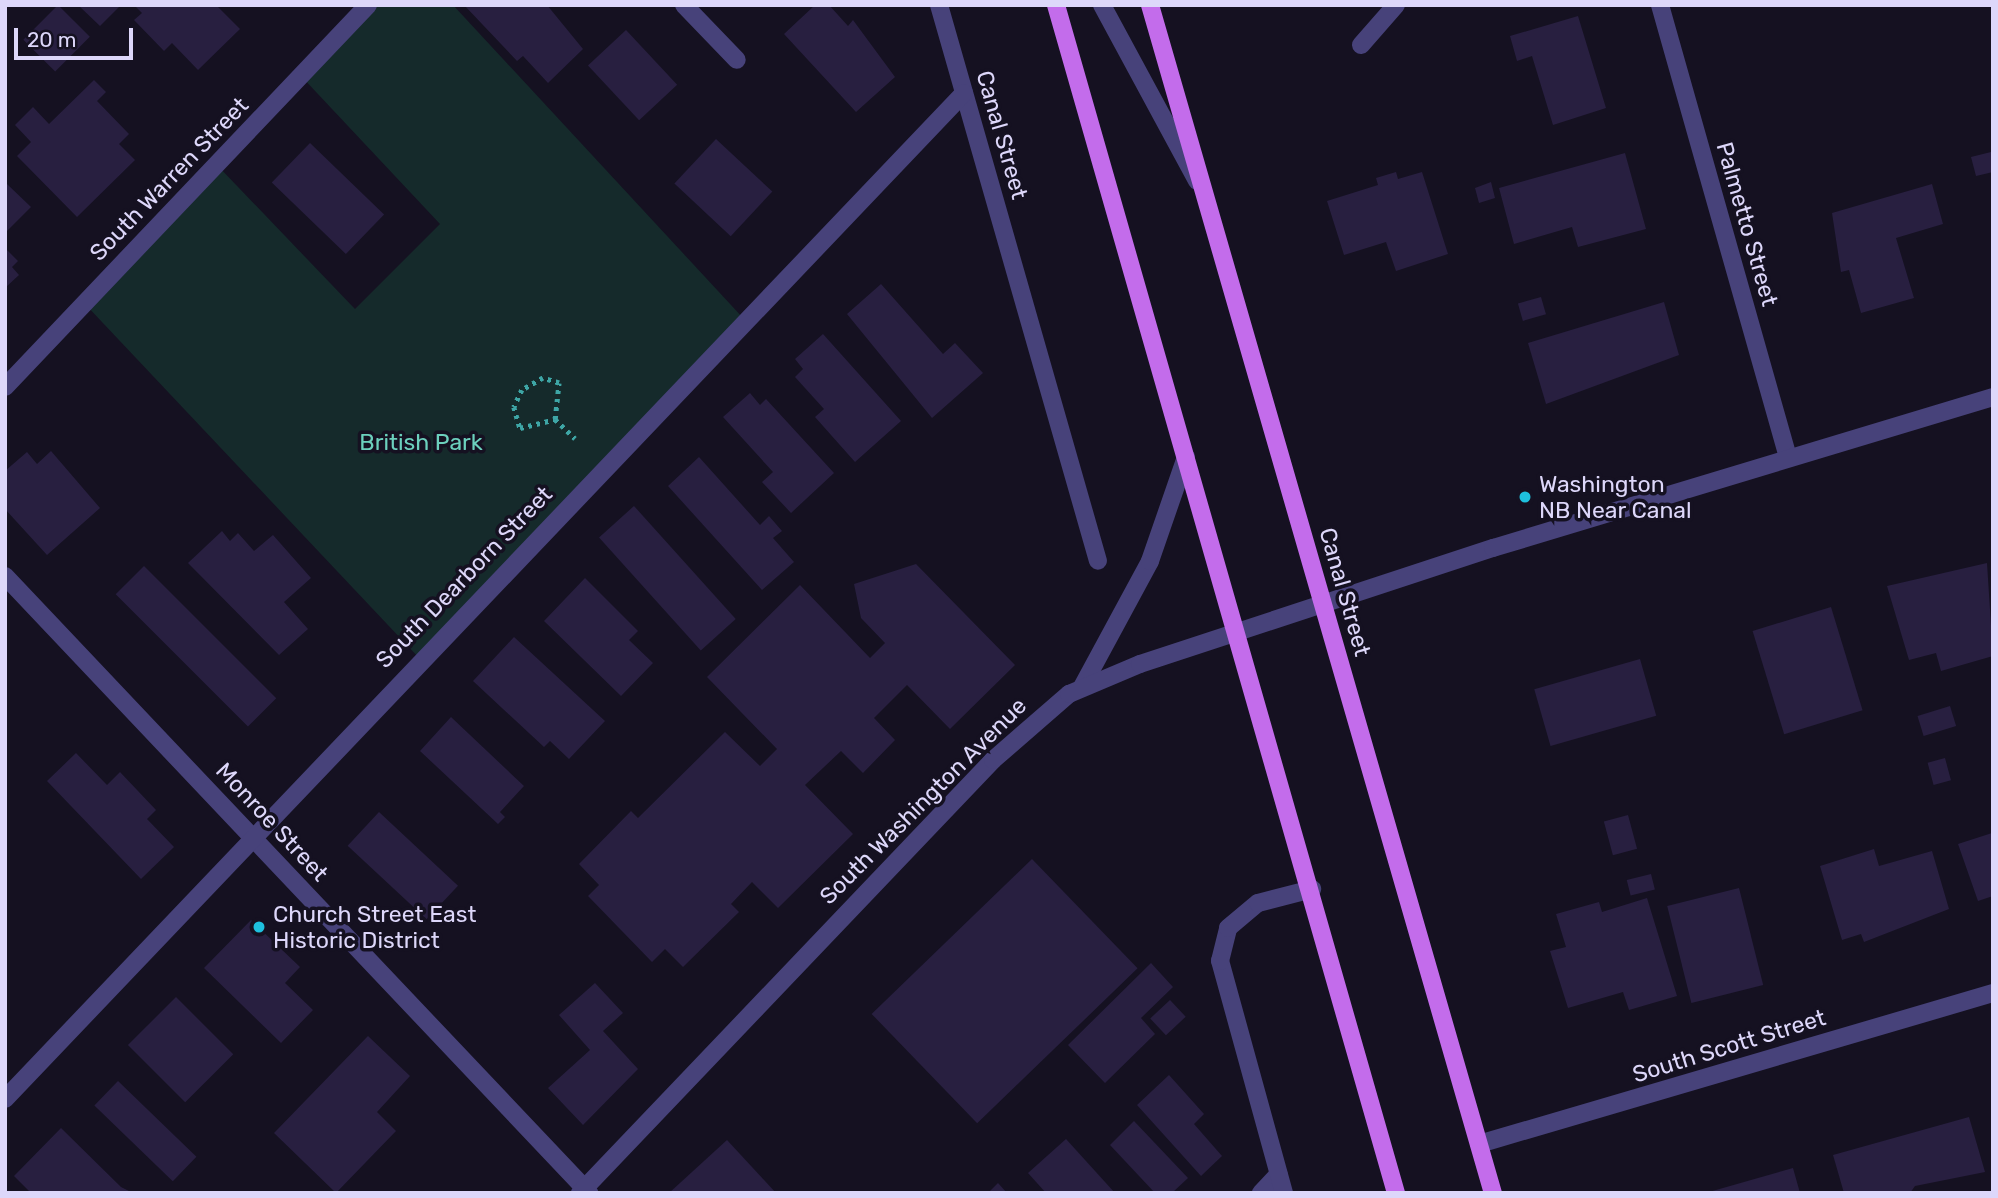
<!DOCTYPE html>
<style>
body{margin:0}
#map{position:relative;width:1998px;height:1198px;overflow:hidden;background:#151121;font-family:Rubik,sans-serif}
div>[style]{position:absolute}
.green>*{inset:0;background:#152a2b}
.building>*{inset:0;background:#281f40;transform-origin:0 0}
.path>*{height:4.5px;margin-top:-2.25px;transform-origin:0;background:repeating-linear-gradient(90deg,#3ea6a6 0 3.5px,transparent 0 8.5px)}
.minor>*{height:18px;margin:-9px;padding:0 9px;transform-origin:9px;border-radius:9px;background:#47427a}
.major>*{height:18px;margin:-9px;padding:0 9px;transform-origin:9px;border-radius:9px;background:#c36ceb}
.dots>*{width:19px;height:19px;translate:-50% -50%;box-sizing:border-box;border:4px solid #151121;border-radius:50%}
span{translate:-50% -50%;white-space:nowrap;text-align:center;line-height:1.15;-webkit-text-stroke:7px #151121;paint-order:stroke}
.street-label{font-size:23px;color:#ddd7fa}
.park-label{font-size:23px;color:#6cd0bd}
.poi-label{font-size:23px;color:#ddd7fa}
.left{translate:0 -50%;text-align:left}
.frame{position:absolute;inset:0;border:7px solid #ddd7fa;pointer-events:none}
.scale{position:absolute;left:14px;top:28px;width:119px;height:32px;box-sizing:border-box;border:4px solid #ddd7fa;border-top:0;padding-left:9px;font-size:21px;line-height:24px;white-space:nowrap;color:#ddd7fa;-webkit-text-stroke:5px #151121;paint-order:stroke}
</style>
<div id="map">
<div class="green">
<i style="clip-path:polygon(368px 5px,453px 5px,744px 319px,420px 659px,85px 304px,217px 165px,355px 309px,440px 224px,301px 76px)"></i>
</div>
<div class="building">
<i style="left:58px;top:5px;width:45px;height:49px;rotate:45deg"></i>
<i style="clip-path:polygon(78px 5px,121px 5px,100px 26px)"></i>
<i style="clip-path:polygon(134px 5px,216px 5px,240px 29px,198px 70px,172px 43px,164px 51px,134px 20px,142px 13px)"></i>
<i style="clip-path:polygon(464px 5px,547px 5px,583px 49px,548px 83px,523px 56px,517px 61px)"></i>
<i style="clip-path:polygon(815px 5px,829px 5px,848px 26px,853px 20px,895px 77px,856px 112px,784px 34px)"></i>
<i style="clip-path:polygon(1578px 16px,1606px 108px,1553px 125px,1532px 56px,1517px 61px,1510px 36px)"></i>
<i style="left:626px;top:30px;width:75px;height:52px;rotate:47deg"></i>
<i style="clip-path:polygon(94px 80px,106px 92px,97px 101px,129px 134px,119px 144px,135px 160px,77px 217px,17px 156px,31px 142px,15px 125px,33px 107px,49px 124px)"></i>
<i style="left:716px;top:139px;width:77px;height:61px;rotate:43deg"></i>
<i style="left:310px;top:143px;width:103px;height:55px;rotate:44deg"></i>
<i style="clip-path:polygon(1991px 152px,1993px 172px,1976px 176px,1971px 157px)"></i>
<i style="clip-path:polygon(1625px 153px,1646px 229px,1578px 247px,1572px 227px,1514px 244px,1499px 188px)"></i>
<i style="clip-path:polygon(1396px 172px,1398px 179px,1422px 172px,1448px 254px,1396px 271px,1386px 242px,1344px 255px,1327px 201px,1378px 185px,1376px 178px)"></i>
<i style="clip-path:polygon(1491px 182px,1495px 198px,1479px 203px,1475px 188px)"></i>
<i style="clip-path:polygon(7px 184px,31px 207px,5px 233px,5px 186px)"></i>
<i style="clip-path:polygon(1932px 184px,1943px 224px,1896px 238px,1914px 298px,1861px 313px,1849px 270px,1841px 272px,1832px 213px)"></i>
<i style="clip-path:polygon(5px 248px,18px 261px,12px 267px,19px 275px,5px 288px)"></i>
<i style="clip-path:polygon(881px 284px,943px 354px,955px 343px,983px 373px,932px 418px,847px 314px)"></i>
<i style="left:1541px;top:297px;width:18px;height:24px;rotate:74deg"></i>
<i style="clip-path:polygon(1664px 302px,1679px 355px,1546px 404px,1528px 343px)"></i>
<i style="clip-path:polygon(823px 334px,901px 421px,855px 462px,815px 417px,824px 409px,795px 377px,803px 369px,795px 359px)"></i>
<i style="clip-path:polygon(750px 393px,760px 405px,766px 399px,834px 473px,791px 513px,762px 482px,773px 472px,723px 417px)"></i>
<i style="clip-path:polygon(51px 451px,100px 508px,47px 555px,5px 509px,5px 471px,27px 452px,37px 464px)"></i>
<i style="clip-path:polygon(699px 457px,760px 525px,769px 516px,782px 531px,773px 538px,794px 562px,762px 590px,668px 486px)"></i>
<i style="left:634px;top:506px;width:152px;height:47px;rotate:48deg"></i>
<i style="clip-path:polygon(222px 531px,230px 541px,238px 533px,254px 551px,273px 535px,311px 578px,284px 602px,308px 629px,279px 655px,188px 563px)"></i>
<i style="clip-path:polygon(1987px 563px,1993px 656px,1941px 671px,1936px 653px,1909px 660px,1887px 586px)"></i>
<i style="clip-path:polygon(916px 564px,1015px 665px,950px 729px,907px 685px,874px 718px,895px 740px,863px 773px,841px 751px,805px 785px,853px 834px,778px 908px,752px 882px,731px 904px,739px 912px,683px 967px,665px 949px,652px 962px,588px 896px,599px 885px,579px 864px,631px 811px,638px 818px,725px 732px,760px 766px,777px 749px,707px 677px,800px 585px,870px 658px,885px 643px,861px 618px,854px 584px)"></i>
<i style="left:144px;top:566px;width:187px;height:40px;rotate:45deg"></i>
<i style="clip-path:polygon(585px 578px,638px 631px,629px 640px,653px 663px,621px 696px,544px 621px)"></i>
<i style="left:1831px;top:607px;width:108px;height:82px;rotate:73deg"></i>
<i style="clip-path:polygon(514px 637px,605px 721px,569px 759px,550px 741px,544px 747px,473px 681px)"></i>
<i style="left:1640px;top:659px;width:59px;height:110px;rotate:74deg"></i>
<i style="left:1950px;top:706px;width:21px;height:34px;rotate:73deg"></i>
<i style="clip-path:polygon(451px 717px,524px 786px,500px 812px,505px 817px,498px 824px,420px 751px)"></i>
<i style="clip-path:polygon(76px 753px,107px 785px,120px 772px,156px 810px,147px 819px,174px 847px,141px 879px,47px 781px)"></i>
<i style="left:1945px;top:758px;width:23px;height:18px;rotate:75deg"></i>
<i style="left:379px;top:812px;width:108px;height:46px;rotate:43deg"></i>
<i style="left:1628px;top:815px;width:35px;height:25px;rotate:75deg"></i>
<i style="clip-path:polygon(1993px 821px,1993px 896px,1978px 901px,1958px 844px,1992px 833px)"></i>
<i style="clip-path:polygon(1874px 849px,1879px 866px,1932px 851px,1949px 909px,1864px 942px,1861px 934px,1842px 940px,1820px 866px)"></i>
<i style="left:1032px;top:859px;width:152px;height:223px;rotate:46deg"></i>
<i style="left:1651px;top:874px;width:16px;height:25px;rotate:76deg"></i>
<i style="left:1739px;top:888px;width:100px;height:74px;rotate:76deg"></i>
<i style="clip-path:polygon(1647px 898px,1677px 996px,1629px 1010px,1623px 992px,1568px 1008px,1550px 951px,1566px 947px,1556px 914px,1599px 902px,1602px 912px)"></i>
<i style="clip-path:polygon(251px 920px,300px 967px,285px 983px,313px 1010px,281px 1043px,204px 968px)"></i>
<i style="clip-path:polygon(1151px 963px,1173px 987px,1141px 1018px,1155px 1034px,1105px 1083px,1068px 1045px)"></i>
<i style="clip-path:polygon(595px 983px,623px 1013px,603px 1031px,638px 1069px,583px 1125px,548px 1088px,590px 1050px,559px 1015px)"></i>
<i style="left:176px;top:997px;width:81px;height:68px;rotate:45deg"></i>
<i style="left:1170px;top:1000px;width:23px;height:27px;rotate:47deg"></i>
<i style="clip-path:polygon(368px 1036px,410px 1076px,377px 1112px,396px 1131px,336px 1193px,274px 1133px)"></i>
<i style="clip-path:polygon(1169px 1075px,1204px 1114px,1194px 1124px,1222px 1156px,1201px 1176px,1137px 1105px)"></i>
<i style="left:118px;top:1081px;width:109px;height:34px;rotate:44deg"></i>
<i style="clip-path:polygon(1969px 1117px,1985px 1172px,1915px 1186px,1910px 1193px,1844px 1193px,1833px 1155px)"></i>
<i style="clip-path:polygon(1134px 1121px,1188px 1178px,1172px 1193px,1155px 1193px,1110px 1145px)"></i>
<i style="clip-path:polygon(61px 1128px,121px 1187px,133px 1193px,31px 1193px,14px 1176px)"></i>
<i style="clip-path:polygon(1066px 1139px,1115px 1193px,1046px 1193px,1028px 1173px)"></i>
<i style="clip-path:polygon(727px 1140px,776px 1193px,669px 1193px)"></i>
<i style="clip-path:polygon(1793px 1168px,1800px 1193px,1709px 1193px,1709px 1192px)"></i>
<i style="clip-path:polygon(998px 1183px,1007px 1193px,988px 1193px)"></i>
</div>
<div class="path">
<i style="left:555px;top:419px;width:36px;rotate:-84deg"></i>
<i style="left:559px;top:383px;width:17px;rotate:-163deg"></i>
<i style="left:543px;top:378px;width:24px;rotate:150deg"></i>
<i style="left:522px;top:390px;width:19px;rotate:115deg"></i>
<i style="left:514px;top:407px;width:22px;rotate:74deg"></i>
<i style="left:520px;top:428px;width:36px;rotate:-14deg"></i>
<i style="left:555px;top:419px;width:28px;rotate:44deg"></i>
</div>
<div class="minor">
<i style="left:684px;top:5px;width:76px;rotate:46.1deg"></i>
<i style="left:939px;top:5px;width:578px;rotate:74.04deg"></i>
<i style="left:1102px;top:5px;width:200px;rotate:61.6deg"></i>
<i style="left:1660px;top:5px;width:469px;rotate:74.2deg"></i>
<i style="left:1361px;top:45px;width:53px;rotate:-48.8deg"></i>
<i style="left:5px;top:387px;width:527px;rotate:-46.46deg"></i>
<i style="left:5px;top:576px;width:850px;rotate:46.57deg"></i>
<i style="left:1082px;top:687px;width:143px;rotate:-61.6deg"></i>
<i style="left:1150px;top:561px;width:110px;rotate:-70.9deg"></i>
<i style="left:5px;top:1099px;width:1390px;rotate:-46.37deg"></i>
<i style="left:1479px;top:1144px;width:536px;rotate:-16.37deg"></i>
<i style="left:580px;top:1193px;width:598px;rotate:-46.35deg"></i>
<i style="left:993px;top:760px;width:101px;rotate:-41deg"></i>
<i style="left:1069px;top:694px;width:77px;rotate:-22.9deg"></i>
<i style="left:1140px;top:664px;width:372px;rotate:-18.2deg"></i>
<i style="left:1493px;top:548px;width:522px;rotate:-16.8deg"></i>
<i style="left:1261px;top:1193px;width:26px;rotate:-47deg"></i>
<i style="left:1284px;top:1193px;width:241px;rotate:-105.4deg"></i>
<i style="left:1220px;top:961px;width:34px;rotate:-76deg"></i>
<i style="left:1228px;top:928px;width:39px;rotate:-40deg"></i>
<i style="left:1258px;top:903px;width:56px;rotate:-14.5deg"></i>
</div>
<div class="major">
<i style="left:1056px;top:5px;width:1236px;rotate:74.03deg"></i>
<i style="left:1150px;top:5px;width:1237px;rotate:73.9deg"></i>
</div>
<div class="dots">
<i style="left:1525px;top:497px;background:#1ec0de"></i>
<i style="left:259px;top:927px;background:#1ec0de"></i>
</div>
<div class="street-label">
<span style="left:1002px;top:135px;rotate:74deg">Canal Street</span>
<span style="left:169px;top:179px;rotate:-46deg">South Warren Street</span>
<span style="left:1747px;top:224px;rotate:74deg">Palmetto Street</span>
<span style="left:464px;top:577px;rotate:-46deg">South Dearborn Street</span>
<span style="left:1345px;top:592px;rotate:74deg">Canal Street</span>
<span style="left:923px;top:801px;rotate:-45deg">South Washington Avenue</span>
<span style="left:272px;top:822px;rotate:47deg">Monroe Street</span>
<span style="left:1729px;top:1046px;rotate:-17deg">South Scott Street</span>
</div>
<div class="park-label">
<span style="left:421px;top:442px">British Park</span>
</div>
<div class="poi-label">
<span class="left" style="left:1539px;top:497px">Washington<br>NB Near Canal</span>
<span class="left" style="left:273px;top:927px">Church Street East<br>Historic District</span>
</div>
<div class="frame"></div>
<div class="scale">20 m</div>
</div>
